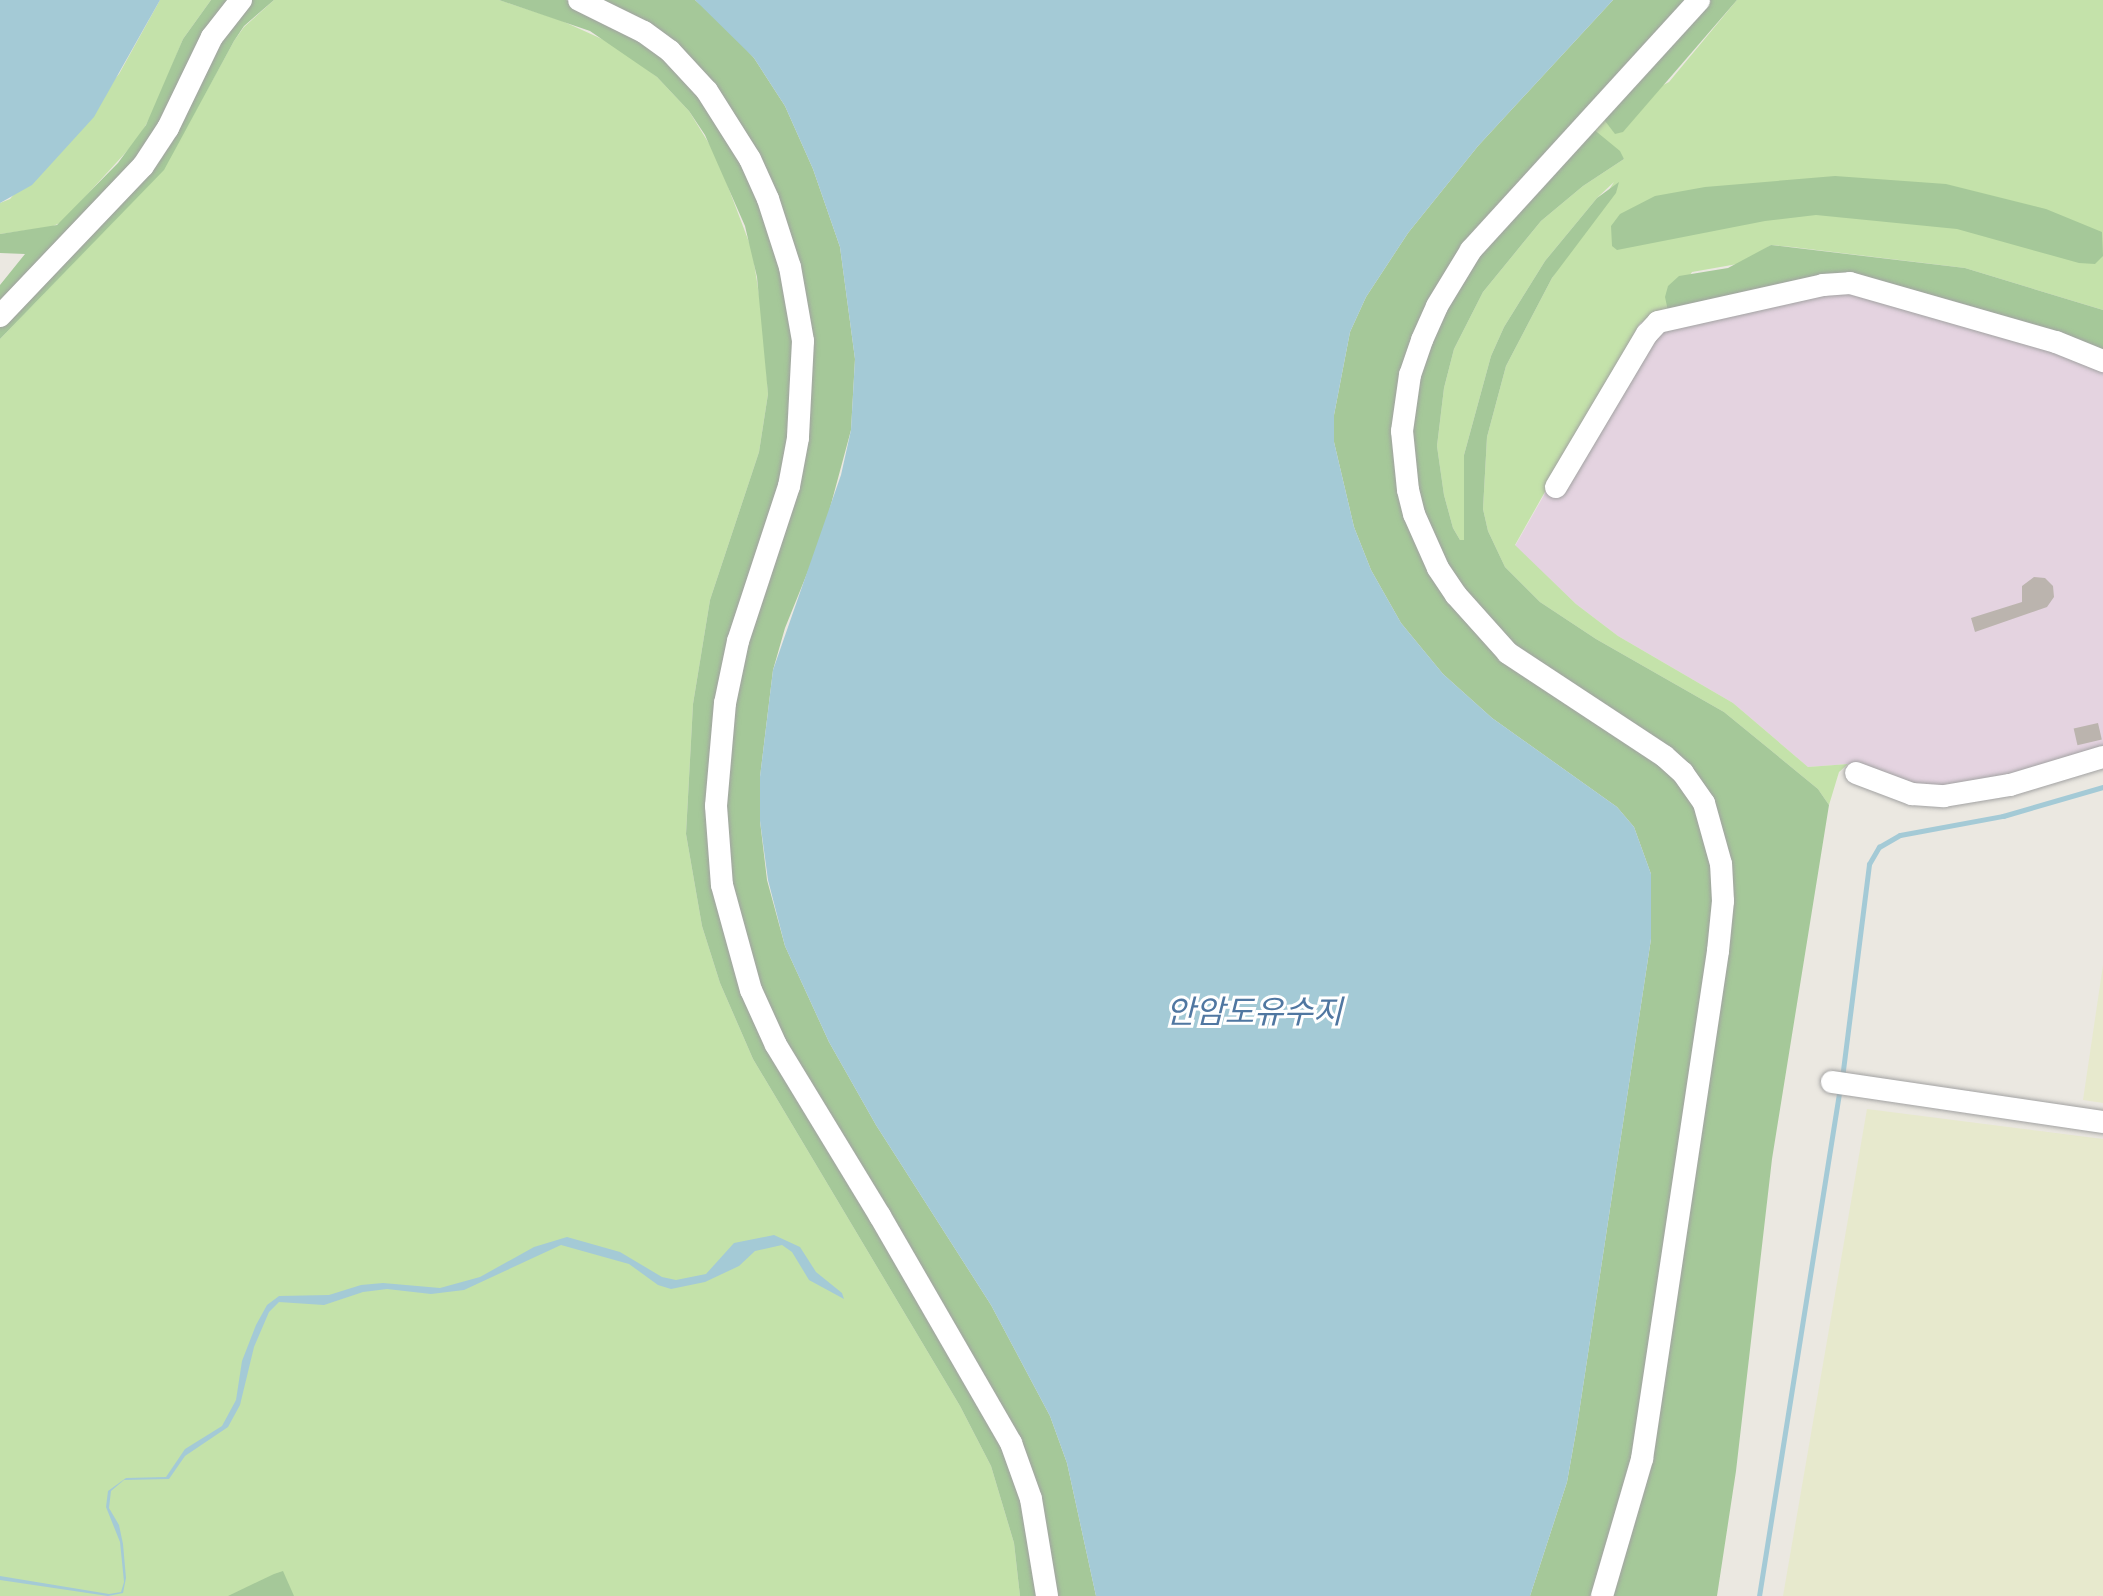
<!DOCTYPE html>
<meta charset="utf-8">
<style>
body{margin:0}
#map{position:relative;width:2103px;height:1596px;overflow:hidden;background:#ebe8e1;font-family:"Sofia Sans Condensed","Noto Sans KR",sans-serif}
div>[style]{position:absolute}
.industrial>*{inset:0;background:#e4d3e0}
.farmland>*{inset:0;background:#e7e9cd}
.grass>*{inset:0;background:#c4e2aa}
.forest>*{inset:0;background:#a5c899}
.water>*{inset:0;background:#a4cad6}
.stream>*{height:5px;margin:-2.5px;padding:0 2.5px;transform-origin:2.5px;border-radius:2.5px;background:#a4cad6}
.building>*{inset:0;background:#bbb4ae;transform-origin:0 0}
.roads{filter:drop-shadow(0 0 2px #a2a2a2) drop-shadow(0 0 2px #a2a2a2)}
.minor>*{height:22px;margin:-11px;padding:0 11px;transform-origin:11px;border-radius:11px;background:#fff}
span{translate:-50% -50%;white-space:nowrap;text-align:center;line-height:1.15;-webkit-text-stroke:6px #fff;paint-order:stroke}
.water-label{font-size:32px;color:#5077a1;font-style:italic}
</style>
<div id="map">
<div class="industrial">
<i style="clip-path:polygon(1848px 272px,1974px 307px,2103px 352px,2103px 746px,2013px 777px,1965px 786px,1926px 786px,1848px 764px,1808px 767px,1733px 703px,1618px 636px,1576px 604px,1515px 546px,1645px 318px)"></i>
</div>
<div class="farmland">
<i style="clip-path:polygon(2103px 965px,2103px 1103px,2083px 1100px)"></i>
<i style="clip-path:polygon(1867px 1109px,2103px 1139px,2103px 1596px,1783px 1596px)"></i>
</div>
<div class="grass">
<i style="clip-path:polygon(160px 0,211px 0,183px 39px,153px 112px,138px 139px,62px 222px,51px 227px,0 234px,0 203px,10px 199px,119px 74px)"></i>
<i style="clip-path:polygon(274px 0,499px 0,560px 20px,613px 44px,657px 77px,689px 111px,716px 155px,752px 250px,763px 320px,768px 394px,759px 452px,710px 600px,693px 704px,686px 834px,702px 926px,720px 983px,753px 1059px,960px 1406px,991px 1466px,1014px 1543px,1020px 1596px,0 1596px,0 339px,163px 170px,234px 41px,244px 27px)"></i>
<i style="clip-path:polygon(1737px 0,2103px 0,2103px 310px,1965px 268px,1792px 247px,1771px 245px,1743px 263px,1692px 272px,1668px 311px,1640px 323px,1515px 545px,1576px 604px,1618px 636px,1733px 703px,1808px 767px,1848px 764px,1839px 772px,1829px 805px,1818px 789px,1724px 712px,1596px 639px,1540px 602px,1505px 567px,1488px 531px,1483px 509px,1487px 437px,1506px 366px,1552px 278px,1614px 182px,1597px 198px,1545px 261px,1504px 327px,1491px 356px,1464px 455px,1464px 540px,1460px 540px,1453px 528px,1444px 495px,1437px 446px,1444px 388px,1454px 349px,1483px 292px,1541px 221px,1583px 186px,1624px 159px,1592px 128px,1602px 117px,1669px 82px)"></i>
</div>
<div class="forest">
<i style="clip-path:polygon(211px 0,237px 0,167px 125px,0 312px,0 285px,25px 254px,0 253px,0 234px,57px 225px,118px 163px,146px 125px,183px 39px)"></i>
<i style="clip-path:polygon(246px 0,274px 0,244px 26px,234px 41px,164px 170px,0 339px,0 320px,131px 183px)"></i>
<i style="clip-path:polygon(499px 0,566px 0,597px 12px,681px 69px,751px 173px,794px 305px,793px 437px,712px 780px,739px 967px,1007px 1445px,1044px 1596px,1020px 1596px,1014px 1543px,991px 1466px,960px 1406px,753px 1059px,720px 983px,702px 926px,686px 834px,693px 704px,710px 600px,759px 452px,768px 394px,757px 277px,745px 226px,705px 135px,689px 111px,657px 77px,590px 31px)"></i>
<i style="clip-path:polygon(594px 0,695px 0,726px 27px,754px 58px,785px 106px,813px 169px,840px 247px,855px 359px,851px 430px,823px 534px,785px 628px,773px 670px,760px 777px,760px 821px,767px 880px,785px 946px,829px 1042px,876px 1125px,991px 1305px,1050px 1416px,1067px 1463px,1096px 1596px,1052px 1596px,1035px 1496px,770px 1022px,727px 882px,727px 719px,808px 352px,729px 112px)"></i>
<i style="clip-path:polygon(1613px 0,1692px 0,1463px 254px,1397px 430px,1454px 603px,1667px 766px,1703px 815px,1717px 900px,1635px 1455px,1596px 1596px,1530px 1596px,1567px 1482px,1577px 1426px,1651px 939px,1651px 874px,1634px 827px,1617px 807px,1492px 718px,1443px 674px,1401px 623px,1371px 570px,1354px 527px,1334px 442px,1334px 415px,1350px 332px,1366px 297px,1408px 233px,1478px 146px)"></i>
<i style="clip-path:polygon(1704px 0,1737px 0,1623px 132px,1615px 134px,1602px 117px)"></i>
<i style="clip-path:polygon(1592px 128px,1620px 151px,1624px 159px,1583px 186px,1541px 221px,1483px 292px,1454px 349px,1444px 388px,1437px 446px,1444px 495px,1453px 528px,1460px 540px,1464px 540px,1464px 455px,1491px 356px,1504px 327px,1545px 261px,1597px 198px,1619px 182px,1616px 193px,1552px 278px,1506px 366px,1487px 437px,1483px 509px,1488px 531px,1505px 567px,1540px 602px,1596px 639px,1724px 712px,1818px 789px,1829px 805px,1772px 1159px,1736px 1471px,1717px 1596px,1609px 1596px,1724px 946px,1705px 796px,1541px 672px,1458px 592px,1421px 519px,1409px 404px,1458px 276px)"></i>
<i style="clip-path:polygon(1835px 176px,1946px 184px,2046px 209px,2102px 232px,2103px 256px,2095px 264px,2079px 263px,1957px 229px,1816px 215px,1765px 221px,1617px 250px,1612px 246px,1611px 226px,1620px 214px,1655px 196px,1705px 187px)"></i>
<i style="clip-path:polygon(1771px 245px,1965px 268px,2103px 310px,2103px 352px,1974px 307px,1848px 272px,1668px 311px,1665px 297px,1668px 286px,1679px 276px,1728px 268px)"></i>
<i style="clip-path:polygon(283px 1571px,294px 1596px,228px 1596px,274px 1574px)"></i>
</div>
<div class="water">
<i style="clip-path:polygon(0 0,160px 0,94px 117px,32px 185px,0 203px)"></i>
<i style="clip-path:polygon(695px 0,1613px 0,1478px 146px,1408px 233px,1366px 297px,1350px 332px,1334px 415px,1334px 442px,1354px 527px,1371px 570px,1401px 623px,1443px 674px,1492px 718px,1617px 807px,1634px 827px,1651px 874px,1651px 939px,1577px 1426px,1567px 1482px,1530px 1596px,1096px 1596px,1067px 1463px,1050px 1416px,991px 1305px,876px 1125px,829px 1042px,785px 946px,768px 880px,760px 821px,760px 777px,773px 670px,841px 475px,851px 430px,855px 359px,840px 247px,813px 169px,785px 106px,754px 58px)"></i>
<i style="clip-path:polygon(774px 1235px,800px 1247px,816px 1272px,842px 1293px,844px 1299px,809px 1280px,792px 1252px,782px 1245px,755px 1251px,739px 1266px,705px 1282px,671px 1289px,658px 1285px,629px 1264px,561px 1245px,464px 1290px,431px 1294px,387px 1289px,363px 1292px,324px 1305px,279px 1302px,269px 1312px,254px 1347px,240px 1405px,228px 1427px,185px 1456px,169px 1479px,124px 1480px,111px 1491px,109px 1508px,119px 1525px,123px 1544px,126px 1578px,123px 1593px,108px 1596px,0 1580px,0 1576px,109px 1594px,121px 1592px,124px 1582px,120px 1542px,106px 1507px,108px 1491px,126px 1478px,166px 1477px,185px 1449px,222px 1426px,236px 1400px,242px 1361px,256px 1325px,267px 1305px,279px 1296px,329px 1295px,361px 1285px,383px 1283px,440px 1288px,480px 1277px,534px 1247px,567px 1237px,620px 1252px,662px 1277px,676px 1280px,706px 1274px,734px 1243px)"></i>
</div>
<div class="stream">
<i style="left:1842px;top:1078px;width:216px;rotate:-82.8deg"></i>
<i style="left:1869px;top:864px;width:20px;rotate:-60deg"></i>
<i style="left:1879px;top:847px;width:24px;rotate:-30deg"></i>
<i style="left:1900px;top:835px;width:105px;rotate:-10.5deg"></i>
<i style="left:2003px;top:816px;width:104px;rotate:-16.2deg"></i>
<i style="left:1759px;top:1596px;width:515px;rotate:-80.96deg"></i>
</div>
<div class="building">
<i style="clip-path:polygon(2034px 577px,2045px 578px,2053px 586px,2054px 597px,2047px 607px,1975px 632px,1971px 618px,2022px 602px,2022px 586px)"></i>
<i style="left:2098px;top:723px;width:17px;height:25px;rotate:77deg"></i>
</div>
<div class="roads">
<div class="minor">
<i style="left:579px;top:0;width:72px;rotate:26.2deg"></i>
<i style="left:644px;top:32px;width:32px;rotate:36deg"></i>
<i style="left:670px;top:51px;width:54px;rotate:47.2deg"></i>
<i style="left:707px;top:91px;width:80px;rotate:57.7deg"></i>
<i style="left:750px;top:159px;width:44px;rotate:65.8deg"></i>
<i style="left:768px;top:199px;width:71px;rotate:72.1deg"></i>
<i style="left:790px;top:267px;width:75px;rotate:80deg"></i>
<i style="left:803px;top:341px;width:97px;rotate:93deg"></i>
<i style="left:798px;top:438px;width:49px;rotate:100.6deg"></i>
<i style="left:789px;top:486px;width:163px;rotate:108.2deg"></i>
<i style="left:738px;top:641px;width:63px;rotate:101.8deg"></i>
<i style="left:725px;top:703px;width:103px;rotate:95deg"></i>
<i style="left:716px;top:806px;width:79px;rotate:85.7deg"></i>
<i style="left:722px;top:885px;width:109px;rotate:74.6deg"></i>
<i style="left:751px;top:990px;width:60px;rotate:65.6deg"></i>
<i style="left:776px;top:1045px;width:200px;rotate:58.7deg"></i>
<i style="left:880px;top:1216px;width:262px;rotate:60deg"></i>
<i style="left:1011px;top:1443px;width:59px;rotate:70.3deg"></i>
<i style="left:1031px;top:1499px;width:98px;rotate:80.6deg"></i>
<i style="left:0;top:316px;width:207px;rotate:-46.4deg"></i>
<i style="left:143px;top:166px;width:45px;rotate:-56.7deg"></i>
<i style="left:168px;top:128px;width:101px;rotate:-64.2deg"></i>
<i style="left:212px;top:37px;width:47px;rotate:-51.9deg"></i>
<i style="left:1556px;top:487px;width:178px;rotate:-59.3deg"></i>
<i style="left:1647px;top:334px;width:16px;rotate:-47deg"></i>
<i style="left:1658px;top:322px;width:169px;rotate:-12.6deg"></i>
<i style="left:1823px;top:285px;width:27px;rotate:-4deg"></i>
<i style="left:1850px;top:283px;width:214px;rotate:16deg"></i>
<i style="left:2056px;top:342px;width:51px;rotate:22deg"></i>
<i style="left:1856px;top:773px;width:60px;rotate:20.6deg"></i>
<i style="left:1912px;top:794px;width:32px;rotate:4deg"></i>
<i style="left:1944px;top:796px;width:67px;rotate:-9.5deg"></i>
<i style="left:2010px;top:785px;width:97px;rotate:-16.8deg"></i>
<i style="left:1832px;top:1082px;width:274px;rotate:8.4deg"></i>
<i style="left:1602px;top:1596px;width:143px;rotate:-73.7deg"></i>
<i style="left:1642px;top:1459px;width:514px;rotate:-81.49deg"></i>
<i style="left:1718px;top:951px;width:50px;rotate:-84.3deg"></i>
<i style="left:1723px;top:901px;width:37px;rotate:-93deg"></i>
<i style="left:1721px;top:864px;width:63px;rotate:-105.6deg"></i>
<i style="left:1704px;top:803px;width:37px;rotate:-125deg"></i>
<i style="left:1683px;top:773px;width:25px;rotate:-138deg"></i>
<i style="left:1664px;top:756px;width:187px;rotate:-146.6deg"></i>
<i style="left:1508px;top:653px;width:78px;rotate:-131.9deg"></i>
<i style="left:1456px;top:595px;width:32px;rotate:-124deg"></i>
<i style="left:1438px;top:568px;width:59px;rotate:-114deg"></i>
<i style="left:1414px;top:514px;width:25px;rotate:-104deg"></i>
<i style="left:1408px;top:490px;width:59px;rotate:-95.8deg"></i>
<i style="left:1402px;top:431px;width:57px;rotate:-81.9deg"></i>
<i style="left:1410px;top:375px;width:37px;rotate:-71deg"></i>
<i style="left:1422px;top:340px;width:37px;rotate:-66deg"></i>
<i style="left:1437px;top:306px;width:66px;rotate:-58.7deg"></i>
<i style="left:1471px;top:250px;width:338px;rotate:-47.6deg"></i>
</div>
</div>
<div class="water-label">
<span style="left:1254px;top:1014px">안암도유수지</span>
</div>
</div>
